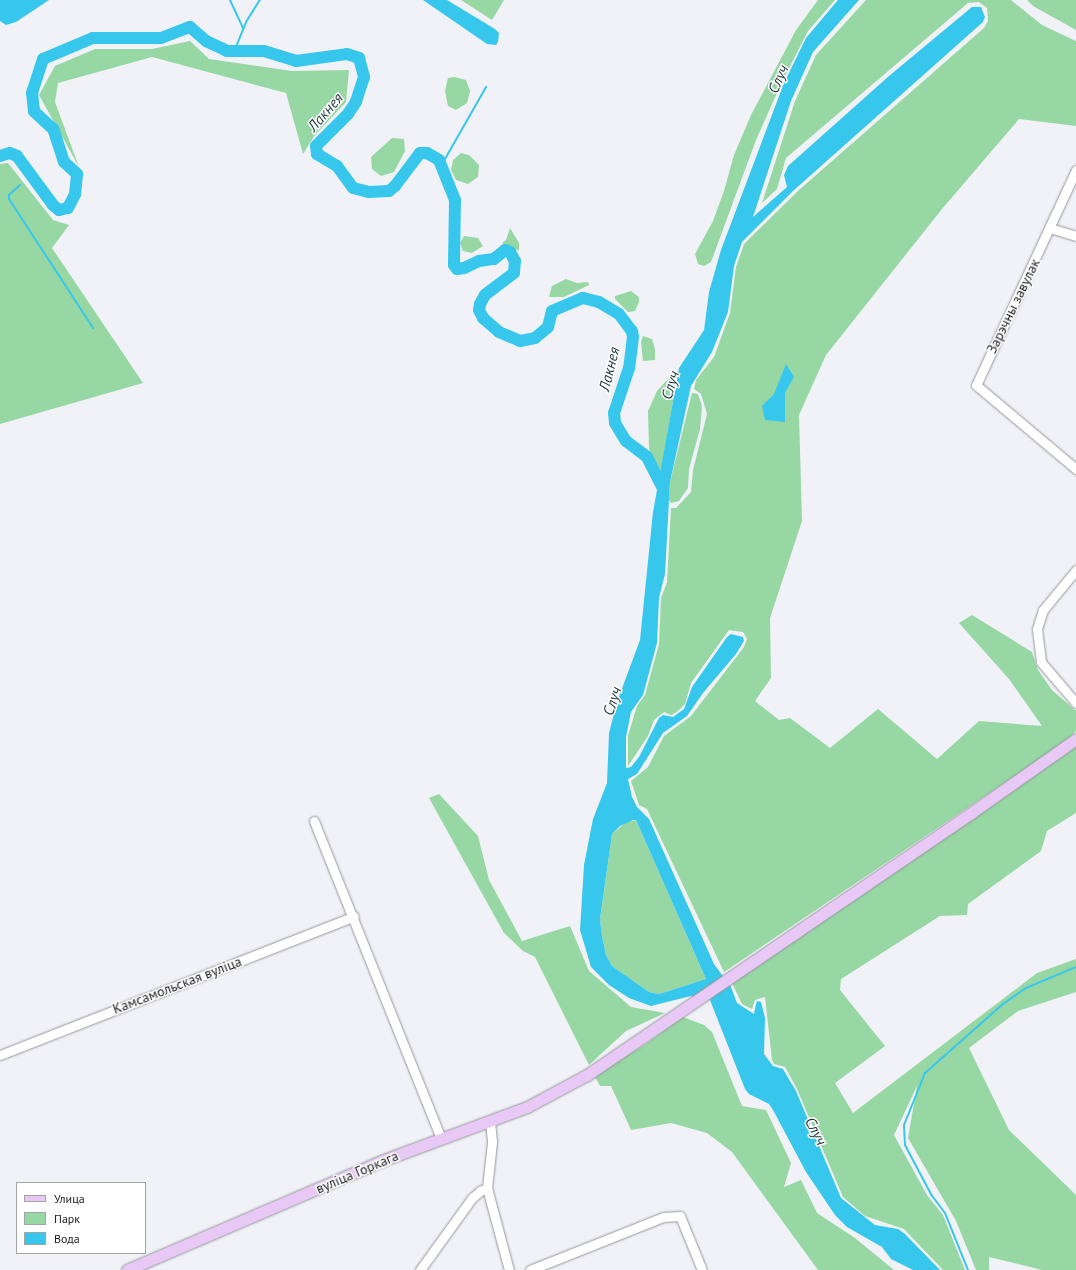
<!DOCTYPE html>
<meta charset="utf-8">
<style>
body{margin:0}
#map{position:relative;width:1076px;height:1270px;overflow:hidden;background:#f1f2f8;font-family:"PT Sans",sans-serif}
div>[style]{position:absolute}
.green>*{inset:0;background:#96d7a4}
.water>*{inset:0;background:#38c7ec}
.stream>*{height:2px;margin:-1px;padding:0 1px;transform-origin:1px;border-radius:1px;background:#38c7ec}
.river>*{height:12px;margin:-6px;padding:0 6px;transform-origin:6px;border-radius:6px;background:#38c7ec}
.roads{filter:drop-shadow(0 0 1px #96979d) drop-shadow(0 0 1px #96979d)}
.minor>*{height:9px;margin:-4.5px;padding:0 4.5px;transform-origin:4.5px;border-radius:4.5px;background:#fff}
.major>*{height:11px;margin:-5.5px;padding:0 5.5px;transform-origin:5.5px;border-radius:5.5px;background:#e8c8f4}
span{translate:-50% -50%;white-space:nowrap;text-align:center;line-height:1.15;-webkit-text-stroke:3px #fff;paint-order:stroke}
.street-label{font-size:14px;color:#1b1c1e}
.water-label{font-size:15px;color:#1f363d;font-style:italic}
.legend{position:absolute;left:16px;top:1182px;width:130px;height:72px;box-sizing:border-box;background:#fff;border:1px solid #a4a4a5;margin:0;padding:5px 7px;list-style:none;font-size:12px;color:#1b1c1e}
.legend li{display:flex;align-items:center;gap:8px;height:20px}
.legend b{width:20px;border:1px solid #a4a4a5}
</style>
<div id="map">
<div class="green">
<i style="clip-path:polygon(461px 0,504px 0,492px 20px)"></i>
<i style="clip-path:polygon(818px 0,835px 0,808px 31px,782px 82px,756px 140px,711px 262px,704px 266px,698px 264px,695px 254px,713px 221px,724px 191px,734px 155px,751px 115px,796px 30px)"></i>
<i style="clip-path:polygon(866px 0,1011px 0,1042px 25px,1076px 41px,1076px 126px,1019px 119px,942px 209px,826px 355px,799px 415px,802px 521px,770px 618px,771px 678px,755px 701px,779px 720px,790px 718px,830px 748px,878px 709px,937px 759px,979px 721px,1042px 726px,1009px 679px,959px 623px,972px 615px,1032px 652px,1038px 670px,1052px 690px,1076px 711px,1076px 731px,1065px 742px,724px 972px,647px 809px,639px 805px,631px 781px,648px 767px,664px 736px,691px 716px,744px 647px,747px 639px,743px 632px,729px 630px,691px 683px,685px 704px,677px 712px,671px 715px,664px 712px,654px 720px,648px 736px,628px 766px,628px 736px,637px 706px,645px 695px,659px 644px,661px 598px,667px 582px,671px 508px,676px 508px,691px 492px,693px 470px,707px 414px,701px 394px,694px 389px,696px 380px,714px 357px,730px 313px,736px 267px,744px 244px,799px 190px,984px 28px,988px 21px,987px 8px,979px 2px,968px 3px,786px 158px,777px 189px,762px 203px,795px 101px,816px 55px)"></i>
<i style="clip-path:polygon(1027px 0,1076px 0,1076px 30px,1033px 6px)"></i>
<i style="clip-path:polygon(190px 41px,209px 59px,292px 71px,349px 70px,346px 102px,315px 135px,303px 154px,286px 93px,152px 57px,58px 83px,55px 102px,79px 167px,39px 95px,55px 66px,95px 49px,152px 49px)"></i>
<i style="clip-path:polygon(454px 77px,466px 80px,470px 91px,467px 103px,456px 110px,448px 106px,445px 91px,448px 78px)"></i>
<i style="clip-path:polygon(392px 138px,404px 139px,405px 151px,394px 172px,381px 176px,372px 169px,371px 157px)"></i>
<i style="clip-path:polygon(461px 153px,469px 155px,479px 165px,478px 177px,468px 184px,456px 180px,451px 170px,453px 160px)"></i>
<i style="clip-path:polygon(8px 163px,53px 220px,69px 225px,52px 248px,143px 383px,0 424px,0 164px)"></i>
<i style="clip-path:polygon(510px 228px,519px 243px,519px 250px,514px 251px,502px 243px,506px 240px)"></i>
<i style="clip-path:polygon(464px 236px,478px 238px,483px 246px,472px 253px,463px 251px,460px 243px)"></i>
<i style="clip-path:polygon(566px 279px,577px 283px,588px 282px,589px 285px,564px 297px,549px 297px,552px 286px)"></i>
<i style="clip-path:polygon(631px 291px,639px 297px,639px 302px,635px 311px,628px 312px,615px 299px,615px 296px)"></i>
<i style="clip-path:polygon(643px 336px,652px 339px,655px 349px,655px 360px,643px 361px,641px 342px)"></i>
<i style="clip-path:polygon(669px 378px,676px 384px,661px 470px,656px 465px,649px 449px,648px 411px,657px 391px)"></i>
<i style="clip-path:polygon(692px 393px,698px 394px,702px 406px,700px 429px,689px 469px,688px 488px,679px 501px,671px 503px,669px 500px,670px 482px)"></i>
<i style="clip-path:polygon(1076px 747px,1076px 813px,1047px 831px,1041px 851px,968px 904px,967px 915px,940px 916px,841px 979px,840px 990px,885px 1046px,835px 1083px,853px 1113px,1037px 973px,1076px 959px,1076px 992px,1018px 1011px,969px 1048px,1009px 1130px,1076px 1195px,1076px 1270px,1042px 1270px,989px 1257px,989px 1270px,976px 1270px,956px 1221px,908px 1138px,917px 1086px,894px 1135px,927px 1195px,943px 1215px,965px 1270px,943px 1270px,904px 1229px,865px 1216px,843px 1197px,797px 1089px,785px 1067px,774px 1064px,772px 1060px,765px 997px,755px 1000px,752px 1009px,742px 1004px,732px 983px)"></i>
<i style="clip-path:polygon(439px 794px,478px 836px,489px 880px,522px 941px,570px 926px,589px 971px,631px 1007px,665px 1013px,626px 1031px,589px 1065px,535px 957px,523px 951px,504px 933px,429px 798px)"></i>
<i style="clip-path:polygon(636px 820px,706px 979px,659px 994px,649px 992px,612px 966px,606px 955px,602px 936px,600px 919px,612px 834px,626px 822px)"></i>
<i style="clip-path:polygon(683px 1017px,704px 1025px,712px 1032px,742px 1106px,766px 1110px,791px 1163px,784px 1187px,801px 1180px,817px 1213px,855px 1238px,894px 1270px,818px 1270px,732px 1152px,707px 1133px,671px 1123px,631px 1130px,611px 1086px,600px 1086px,594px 1075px,643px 1046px)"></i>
</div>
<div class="water">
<i style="clip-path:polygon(0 0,49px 0,16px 22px,6px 25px,0 21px)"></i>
<i style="clip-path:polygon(423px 0,447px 0,495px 29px,499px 33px,498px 42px,496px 45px,487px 44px)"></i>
<i style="clip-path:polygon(evenodd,838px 0,859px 0,813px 52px,791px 101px,753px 217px,787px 187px,784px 175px,788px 166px,889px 76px,972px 7px,981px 7px,985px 17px,983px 22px,793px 191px,742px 242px,734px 266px,728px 312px,712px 352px,691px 386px,670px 482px,665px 574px,659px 598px,657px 643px,643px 695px,631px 712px,626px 737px,626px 768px,631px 767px,639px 757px,659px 718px,663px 715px,673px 717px,684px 709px,692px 687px,727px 637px,731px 634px,743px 637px,744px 641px,736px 654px,703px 693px,687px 716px,663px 733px,637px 774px,628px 779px,632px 797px,637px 807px,649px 819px,714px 964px,731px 987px,737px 1003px,754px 1014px,756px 1004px,757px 1001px,761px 1002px,765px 1018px,764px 1054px,773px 1066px,783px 1069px,796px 1091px,841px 1198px,875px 1225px,898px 1229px,905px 1234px,940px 1270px,913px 1270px,891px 1259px,882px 1247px,847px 1227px,835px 1215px,806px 1172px,773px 1110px,769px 1104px,749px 1094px,745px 1089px,710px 1000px,691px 996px,651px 1006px,629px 998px,609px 985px,591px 967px,580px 930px,584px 865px,593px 819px,607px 783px,609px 733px,617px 702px,640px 640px,653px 512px,679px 368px,704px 330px,709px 292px,721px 250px,784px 83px,806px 38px,838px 0,633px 820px,636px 820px,706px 979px,659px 994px,649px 992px,612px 966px,606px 955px,602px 936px,600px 919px,612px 834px,620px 826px,633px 820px)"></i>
<i style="clip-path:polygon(786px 364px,794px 377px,785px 393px,785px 422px,765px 420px,762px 406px,774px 394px)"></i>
</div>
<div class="stream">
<i style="left:230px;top:0;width:31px;rotate:65deg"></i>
<i style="left:234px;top:52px;width:32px;rotate:-68deg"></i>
<i style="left:246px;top:22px;width:26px;rotate:-58deg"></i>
<i style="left:441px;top:166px;width:91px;rotate:-60.3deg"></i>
<i style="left:20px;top:185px;width:15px;rotate:138deg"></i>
<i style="left:9px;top:195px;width:4px;rotate:90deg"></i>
<i style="left:9px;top:199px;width:154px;rotate:56.9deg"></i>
<i style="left:968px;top:1270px;width:61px;rotate:-112deg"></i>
<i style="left:945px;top:1213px;width:21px;rotate:-127deg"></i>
<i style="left:932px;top:1196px;width:58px;rotate:-117.9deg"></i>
<i style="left:905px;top:1145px;width:20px;rotate:-93deg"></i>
<i style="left:904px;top:1125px;width:56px;rotate:-68deg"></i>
<i style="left:925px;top:1073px;width:104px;rotate:-41.5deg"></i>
<i style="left:1003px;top:1004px;width:28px;rotate:-35deg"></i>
<i style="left:1026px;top:988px;width:54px;rotate:-22.8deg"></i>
</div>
<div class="river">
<i style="left:0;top:156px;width:10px;rotate:-17deg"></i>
<i style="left:10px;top:153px;width:8px;rotate:23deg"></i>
<i style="left:17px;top:156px;width:61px;rotate:53.7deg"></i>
<i style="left:53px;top:205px;width:8px;rotate:40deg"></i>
<i style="left:59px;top:210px;width:9px;rotate:-13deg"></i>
<i style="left:68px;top:208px;width:16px;rotate:-63deg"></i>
<i style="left:75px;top:194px;width:20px;rotate:-84deg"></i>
<i style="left:77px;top:174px;width:18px;rotate:-137deg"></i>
<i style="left:64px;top:162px;width:35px;rotate:-108deg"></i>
<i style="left:53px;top:129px;width:26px;rotate:-137deg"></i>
<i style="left:34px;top:111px;width:18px;rotate:-96deg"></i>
<i style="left:32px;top:93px;width:36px;rotate:-72deg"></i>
<i style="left:43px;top:59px;width:54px;rotate:-22.8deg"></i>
<i style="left:93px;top:38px;width:68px"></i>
<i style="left:161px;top:38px;width:31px;rotate:-21deg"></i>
<i style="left:190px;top:27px;width:21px;rotate:41deg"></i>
<i style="left:206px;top:41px;width:23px;rotate:25deg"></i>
<i style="left:227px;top:51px;width:37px"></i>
<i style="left:264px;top:51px;width:34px;rotate:17deg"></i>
<i style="left:296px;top:61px;width:51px;rotate:-7.8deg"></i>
<i style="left:347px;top:54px;width:13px;rotate:18deg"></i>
<i style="left:359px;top:58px;width:20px;rotate:75deg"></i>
<i style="left:364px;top:77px;width:26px;rotate:108deg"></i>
<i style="left:356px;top:102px;width:14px;rotate:124deg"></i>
<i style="left:348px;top:114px;width:45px;rotate:135deg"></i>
<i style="left:316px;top:146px;width:8px;rotate:83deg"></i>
<i style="left:317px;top:154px;width:23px;rotate:31deg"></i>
<i style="left:337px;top:166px;width:27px;rotate:54deg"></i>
<i style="left:353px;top:188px;width:16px;rotate:14deg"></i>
<i style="left:369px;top:192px;width:20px;rotate:-3deg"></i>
<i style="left:389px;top:191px;width:8px;rotate:-40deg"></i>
<i style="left:395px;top:186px;width:41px;rotate:-52.9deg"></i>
<i style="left:420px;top:153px;width:7px"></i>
<i style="left:427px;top:153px;width:14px;rotate:30deg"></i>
<i style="left:439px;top:160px;width:43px;rotate:68.2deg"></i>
<i style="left:455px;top:200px;width:65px;rotate:90.9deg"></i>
<i style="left:454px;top:265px;width:5px;rotate:53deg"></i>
<i style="left:457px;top:269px;width:7px;rotate:-8deg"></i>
<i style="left:464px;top:268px;width:17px;rotate:-25deg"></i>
<i style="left:479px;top:261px;width:15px;rotate:-8deg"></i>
<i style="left:494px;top:259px;width:14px;rotate:-39deg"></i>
<i style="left:505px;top:250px;width:5px;rotate:22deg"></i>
<i style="left:510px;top:252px;width:10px;rotate:61deg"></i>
<i style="left:515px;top:261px;width:12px;rotate:95deg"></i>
<i style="left:514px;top:273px;width:36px;rotate:143deg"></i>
<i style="left:485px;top:295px;width:10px;rotate:119deg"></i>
<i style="left:480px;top:304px;width:6px;rotate:99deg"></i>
<i style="left:479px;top:310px;width:9px;rotate:63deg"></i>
<i style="left:483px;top:318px;width:21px;rotate:41deg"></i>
<i style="left:499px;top:332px;width:23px;rotate:23deg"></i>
<i style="left:520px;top:341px;width:15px;rotate:-11deg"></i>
<i style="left:535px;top:338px;width:17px;rotate:-40deg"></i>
<i style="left:548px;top:327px;width:16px;rotate:-76deg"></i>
<i style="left:552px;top:311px;width:34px;rotate:-23deg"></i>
<i style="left:583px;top:298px;width:16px;rotate:14deg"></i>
<i style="left:599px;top:302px;width:23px;rotate:31deg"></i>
<i style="left:619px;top:314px;width:21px;rotate:53deg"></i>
<i style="left:632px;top:331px;width:6px;rotate:81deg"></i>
<i style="left:633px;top:337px;width:31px;rotate:97deg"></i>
<i style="left:629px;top:368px;width:47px;rotate:108.4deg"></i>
<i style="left:614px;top:413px;width:10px;rotate:84deg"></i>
<i style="left:615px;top:423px;width:21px;rotate:59deg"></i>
<i style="left:626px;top:441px;width:26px;rotate:37deg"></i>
<i style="left:647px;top:457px;width:33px;rotate:63deg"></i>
</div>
<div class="roads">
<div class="minor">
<i style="left:1076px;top:170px;width:237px;rotate:114.9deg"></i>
<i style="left:976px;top:385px;width:131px;rotate:40deg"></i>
<i style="left:1050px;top:228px;width:27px;rotate:17deg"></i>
<i style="left:1076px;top:570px;width:52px;rotate:129.5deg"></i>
<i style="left:1043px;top:610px;width:20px;rotate:108deg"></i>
<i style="left:1037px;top:629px;width:33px;rotate:83deg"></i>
<i style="left:1041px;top:662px;width:54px;rotate:49.5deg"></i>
<i style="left:314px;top:821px;width:341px;rotate:68.2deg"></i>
<i style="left:0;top:1055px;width:380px;rotate:-21.4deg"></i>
<i style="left:490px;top:1122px;width:20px;rotate:84deg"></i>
<i style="left:492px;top:1142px;width:46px;rotate:96.2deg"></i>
<i style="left:487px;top:1188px;width:85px;rotate:75deg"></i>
<i style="left:420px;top:1270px;width:89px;rotate:-54.2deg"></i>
<i style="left:472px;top:1198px;width:11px;rotate:-41deg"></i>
<i style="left:480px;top:1191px;width:8px;rotate:-23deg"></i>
<i style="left:530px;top:1270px;width:143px;rotate:-21.7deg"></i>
<i style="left:663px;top:1217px;width:17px;rotate:-3deg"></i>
<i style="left:680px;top:1216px;width:58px;rotate:67.8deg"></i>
</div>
<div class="major">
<i style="left:127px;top:1270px;width:276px;rotate:-23.2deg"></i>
<i style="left:381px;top:1161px;width:156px;rotate:-20.3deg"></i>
<i style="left:527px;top:1107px;width:68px;rotate:-28.1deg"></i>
<i style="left:587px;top:1075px;width:465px;rotate:-34.3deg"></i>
<i style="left:971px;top:813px;width:128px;rotate:-35.2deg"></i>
</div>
</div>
<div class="street-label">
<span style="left:1013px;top:306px;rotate:-64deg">Зарэчны завулак</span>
<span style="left:177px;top:985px;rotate:-21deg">Камсамольская вуліца</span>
<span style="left:357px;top:1172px;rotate:-23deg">вуліца Горкага</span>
</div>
<div class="water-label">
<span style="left:778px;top:79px;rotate:-66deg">Случ</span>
<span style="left:325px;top:112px;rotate:-49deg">Лакнея</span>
<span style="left:609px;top:369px;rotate:-76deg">Лакнея</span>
<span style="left:670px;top:385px;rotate:-73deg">Случ</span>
<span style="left:612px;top:701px;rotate:-72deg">Случ</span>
<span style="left:816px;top:1131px;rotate:62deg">Случ</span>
</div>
<ul class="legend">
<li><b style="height:5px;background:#e8c8f4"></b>Улица</li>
<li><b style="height:11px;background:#96d7a4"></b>Парк</li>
<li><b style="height:11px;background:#38c7ec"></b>Вода</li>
</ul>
</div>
